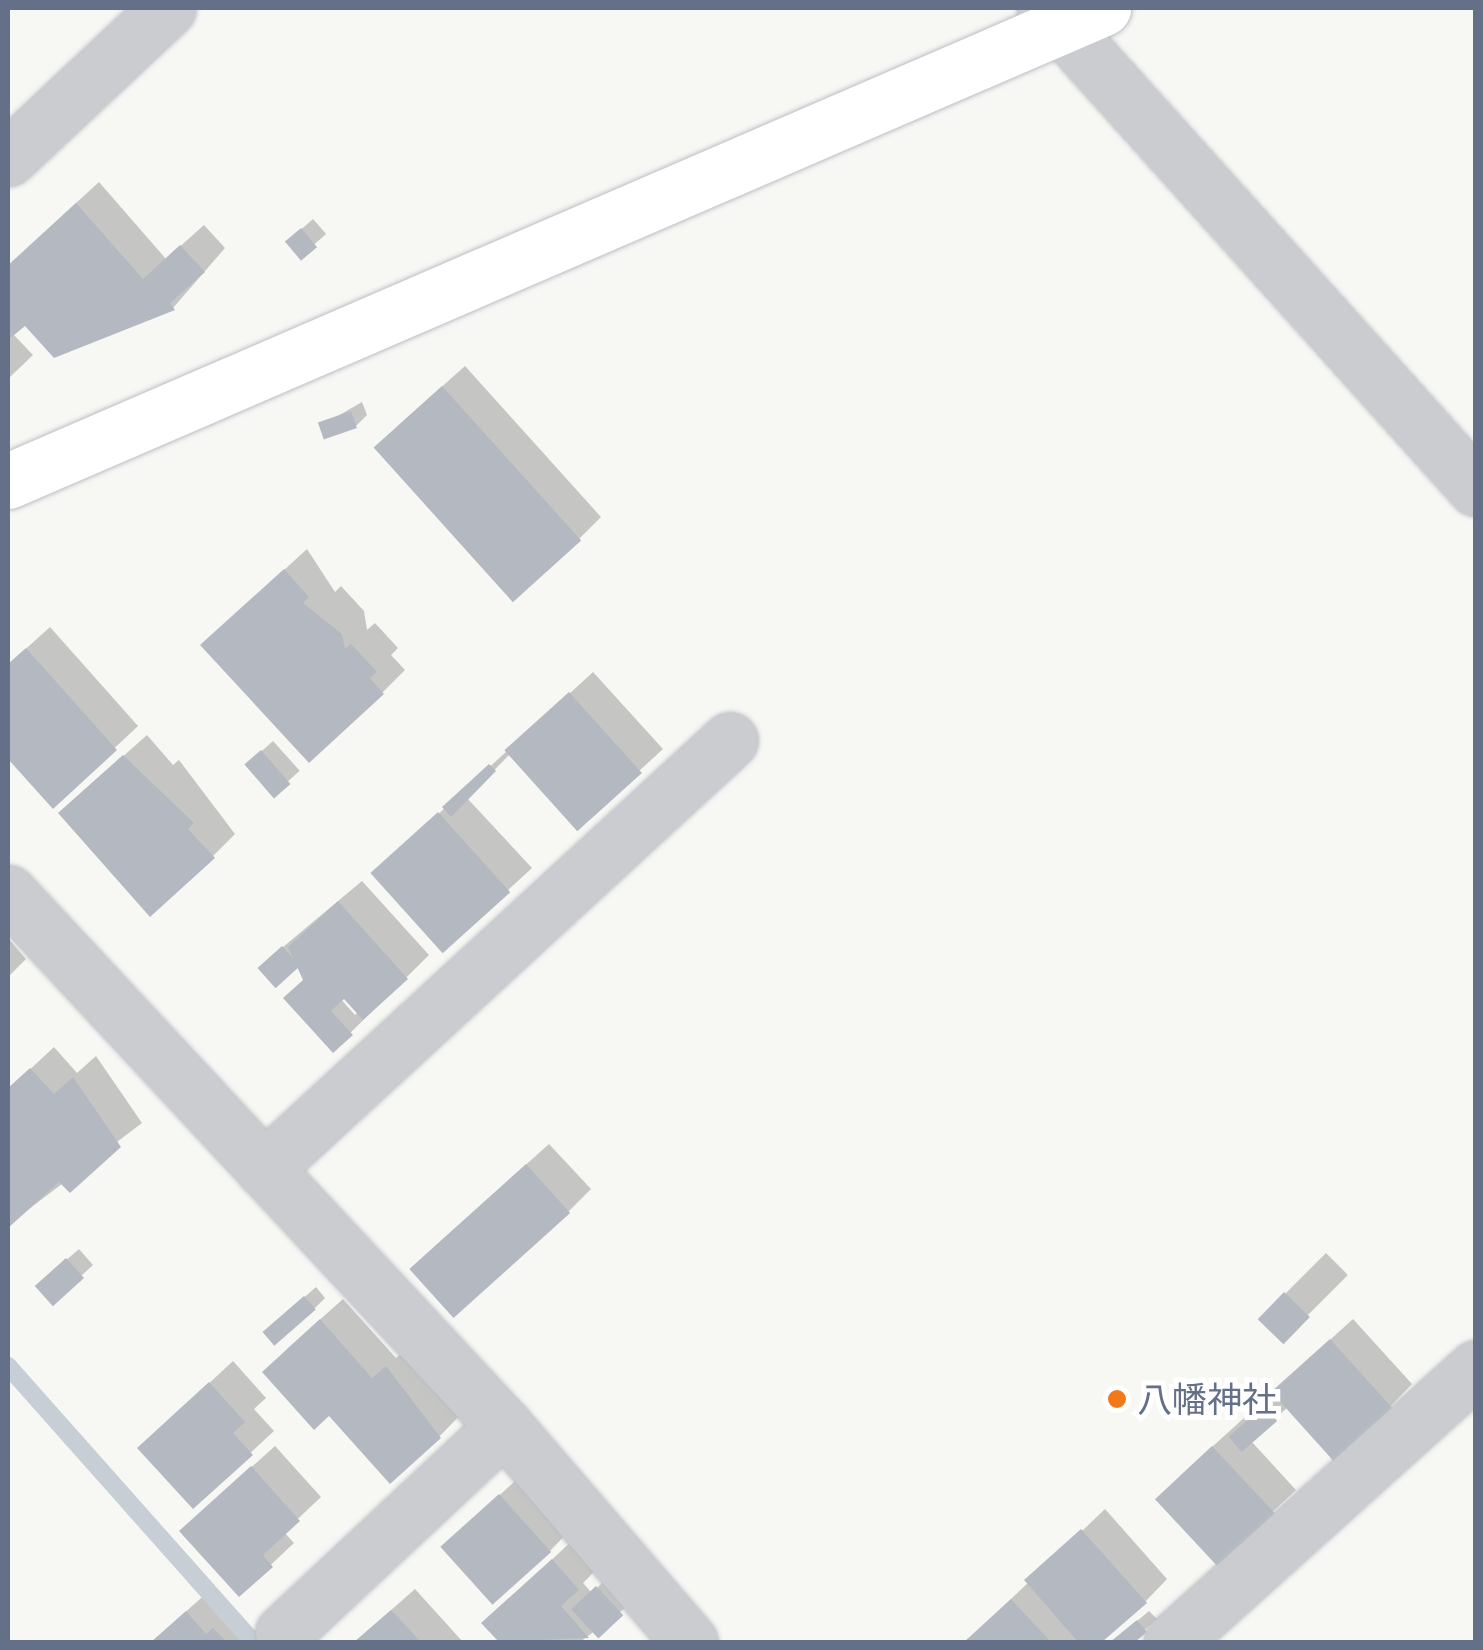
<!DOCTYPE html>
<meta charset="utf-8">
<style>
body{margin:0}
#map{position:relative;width:1483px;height:1650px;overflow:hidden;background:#f7f8f4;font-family:"Titillium Web","Noto Sans JP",sans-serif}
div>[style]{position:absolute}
.shadow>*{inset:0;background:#0003;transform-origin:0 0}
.stream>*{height:18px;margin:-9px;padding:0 9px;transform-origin:9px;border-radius:9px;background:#c7ced5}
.building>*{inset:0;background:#b4b9c1;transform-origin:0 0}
.roads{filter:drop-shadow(0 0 2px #bbbec5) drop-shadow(0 0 2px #bbbec5)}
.street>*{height:55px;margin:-27.5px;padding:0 27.5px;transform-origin:27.5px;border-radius:27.5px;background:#caccd0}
.secondary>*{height:55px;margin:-27.5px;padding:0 27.5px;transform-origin:27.5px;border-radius:27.5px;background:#fff}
.dots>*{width:28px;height:28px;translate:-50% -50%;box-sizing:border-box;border:5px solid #fff;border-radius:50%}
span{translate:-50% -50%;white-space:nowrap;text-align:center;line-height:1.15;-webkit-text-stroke:10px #fff;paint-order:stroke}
.poi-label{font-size:35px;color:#647088}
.left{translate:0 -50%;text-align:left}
.frame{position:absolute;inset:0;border:10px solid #647088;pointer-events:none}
</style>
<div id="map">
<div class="shadow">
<i style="clip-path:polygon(99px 182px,166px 259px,204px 225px,225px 248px,173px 308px,25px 322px,12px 333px,33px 355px,8px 379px,8px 265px)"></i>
<i style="left:313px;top:219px;width:20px;height:33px;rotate:49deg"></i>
<i style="clip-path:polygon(465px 366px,601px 517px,579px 539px,399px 425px)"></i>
<i style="clip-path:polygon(362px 402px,367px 415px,356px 426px,322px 425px)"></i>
<i style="clip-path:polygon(307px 549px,335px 592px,341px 586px,364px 611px,367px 630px,375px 623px,398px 648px,391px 655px,405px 670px,382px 693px,226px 623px)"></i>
<i style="clip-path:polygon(50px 627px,138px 726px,53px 806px,8px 756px,8px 665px)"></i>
<i style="clip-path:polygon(593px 672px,663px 749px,577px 828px,510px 754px,467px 798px,532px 868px,443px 950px,397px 852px)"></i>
<i style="clip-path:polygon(147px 735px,173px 765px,179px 760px,235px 834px,213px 856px,84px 791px)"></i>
<i style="left:273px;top:741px;width:40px;height:34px;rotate:48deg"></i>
<i style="clip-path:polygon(evenodd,362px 881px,429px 955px,333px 1050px,310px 975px,301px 961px,271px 957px,362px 881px,344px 996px,359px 1011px,355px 1015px,340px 998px,344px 996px)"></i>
<i style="clip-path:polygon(8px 938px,26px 959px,8px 977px)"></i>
<i style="clip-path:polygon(54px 1047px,77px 1073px,96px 1056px,142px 1123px,8px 1225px,8px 1090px)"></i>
<i style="clip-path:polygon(549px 1144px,591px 1189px,568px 1212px,434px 1247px)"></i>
<i style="clip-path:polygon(79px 1249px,93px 1265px,53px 1302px,49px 1275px)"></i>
<i style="left:1326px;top:1253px;width:31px;height:93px;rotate:45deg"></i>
<i style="clip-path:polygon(316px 1287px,325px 1298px,314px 1309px,277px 1321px)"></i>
<i style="clip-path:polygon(343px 1299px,396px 1358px,410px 1345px,461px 1414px,439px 1437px,287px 1349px)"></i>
<i style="clip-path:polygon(1353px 1319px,1412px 1384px,1390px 1407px,1288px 1407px,1251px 1441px,1296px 1490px,1217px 1564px,1180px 1476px)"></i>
<i style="clip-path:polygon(233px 1361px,266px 1398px,254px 1409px,274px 1431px,193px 1506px,163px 1426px)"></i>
<i style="clip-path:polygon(275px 1446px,321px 1497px,284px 1532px,294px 1543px,240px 1594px,205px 1509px)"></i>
<i style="clip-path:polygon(523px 1474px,572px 1528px,550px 1551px,466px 1525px)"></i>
<i style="clip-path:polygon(1105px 1509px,1167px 1579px,1145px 1602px,1098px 1642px,966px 1642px)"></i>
<i style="clip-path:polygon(575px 1538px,600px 1566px,583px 1583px,592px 1593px,608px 1577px,632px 1603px,580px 1642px,502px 1642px,484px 1623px)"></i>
<i style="clip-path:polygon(415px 1589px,463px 1642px,355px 1642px)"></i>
<i style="clip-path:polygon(210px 1590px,268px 1642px,152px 1642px)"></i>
<i style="clip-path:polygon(1149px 1611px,1157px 1619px,1131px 1642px,1112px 1642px)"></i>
</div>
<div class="stream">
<i style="left:8px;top:1366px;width:369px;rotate:48.4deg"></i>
</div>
<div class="building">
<i style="clip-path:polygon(76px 203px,143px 279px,180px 245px,205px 272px,170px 303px,175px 310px,54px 358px,25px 326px,8px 340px,8px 266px)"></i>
<i style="left:301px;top:228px;width:25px;height:21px;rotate:50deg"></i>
<i style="left:442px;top:386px;width:208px;height:92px;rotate:48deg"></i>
<i style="left:351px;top:411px;width:18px;height:35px;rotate:71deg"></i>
<i style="clip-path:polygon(284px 569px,309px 597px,303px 603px,342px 634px,345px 649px,351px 644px,377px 672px,370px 678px,384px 694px,309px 763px,200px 645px)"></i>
<i style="clip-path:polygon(26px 648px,117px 750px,53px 809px,8px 759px,8px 664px)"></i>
<i style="left:569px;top:692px;width:109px;height:87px;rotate:48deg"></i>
<i style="left:261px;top:750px;width:45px;height:22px;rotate:49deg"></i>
<i style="clip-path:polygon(123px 755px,194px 823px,188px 829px,215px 858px,150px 917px,58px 813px)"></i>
<i style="clip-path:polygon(489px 764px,496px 771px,451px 817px,442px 807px)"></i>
<i style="left:438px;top:812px;width:108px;height:91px;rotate:48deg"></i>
<i style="clip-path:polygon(338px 901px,408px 979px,363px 1020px,344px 999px,331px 1011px,353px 1035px,333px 1053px,283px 998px,303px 980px,288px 947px)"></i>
<i style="left:282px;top:946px;width:27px;height:33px;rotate:48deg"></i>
<i style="clip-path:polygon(30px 1068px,54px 1094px,73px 1077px,121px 1147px,70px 1193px,59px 1182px,8px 1228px,8px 1088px)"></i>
<i style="left:526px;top:1164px;width:66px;height:157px;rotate:48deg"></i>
<i style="left:66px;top:1258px;width:27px;height:42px;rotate:48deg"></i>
<i style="left:1284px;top:1292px;width:36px;height:38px;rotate:44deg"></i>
<i style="left:304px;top:1296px;width:18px;height:55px;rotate:49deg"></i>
<i style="clip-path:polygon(320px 1319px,372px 1378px,386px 1366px,441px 1438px,390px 1484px,329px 1416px,314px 1430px,262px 1372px)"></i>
<i style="left:1330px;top:1339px;width:93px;height:79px;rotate:48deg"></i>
<i style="clip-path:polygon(209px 1382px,245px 1422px,233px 1433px,253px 1455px,193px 1509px,137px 1448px)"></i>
<i style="left:1264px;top:1406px;width:20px;height:47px;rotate:49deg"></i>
<i style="left:1212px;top:1446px;width:93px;height:78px;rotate:47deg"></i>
<i style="clip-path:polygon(251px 1466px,300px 1521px,263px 1555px,273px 1567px,239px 1597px,179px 1531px)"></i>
<i style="left:499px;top:1494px;width:78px;height:79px;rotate:48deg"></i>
<i style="clip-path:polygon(1081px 1529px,1147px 1603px,1102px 1642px,1078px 1642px,1024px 1580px)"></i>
<i style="clip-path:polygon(552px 1559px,579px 1590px,561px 1606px,589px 1638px,499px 1642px,481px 1623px)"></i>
<i style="left:596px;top:1586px;width:40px;height:34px;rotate:47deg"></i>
<i style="clip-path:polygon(1011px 1599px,1051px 1642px,964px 1642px)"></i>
<i style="clip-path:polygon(391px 1610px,421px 1642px,354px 1642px)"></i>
<i style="clip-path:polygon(186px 1611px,206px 1634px,213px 1628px,227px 1642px,151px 1642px)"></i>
<i style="clip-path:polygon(1137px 1620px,1147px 1632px,1135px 1642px,1110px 1642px)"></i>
</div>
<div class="roads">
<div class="street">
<i style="left:1045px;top:8px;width:645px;rotate:48.08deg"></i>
<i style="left:8px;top:158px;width:219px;rotate:-43.2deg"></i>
<i style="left:8px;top:893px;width:728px;rotate:47.06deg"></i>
<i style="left:504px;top:1426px;width:285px;rotate:49.3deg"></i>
<i style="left:264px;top:1169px;width:633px;rotate:-42.63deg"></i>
<i style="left:283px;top:1633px;width:303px;rotate:-43.1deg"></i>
<i style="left:1172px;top:1642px;width:409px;rotate:-42deg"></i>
</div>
<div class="secondary">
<i style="left:8px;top:481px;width:1193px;rotate:-23.36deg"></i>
</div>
</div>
<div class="dots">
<i style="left:1117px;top:1399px;background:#f27919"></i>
</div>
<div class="poi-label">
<span class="left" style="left:1137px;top:1399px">八幡神社</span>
</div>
<div class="frame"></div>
</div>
